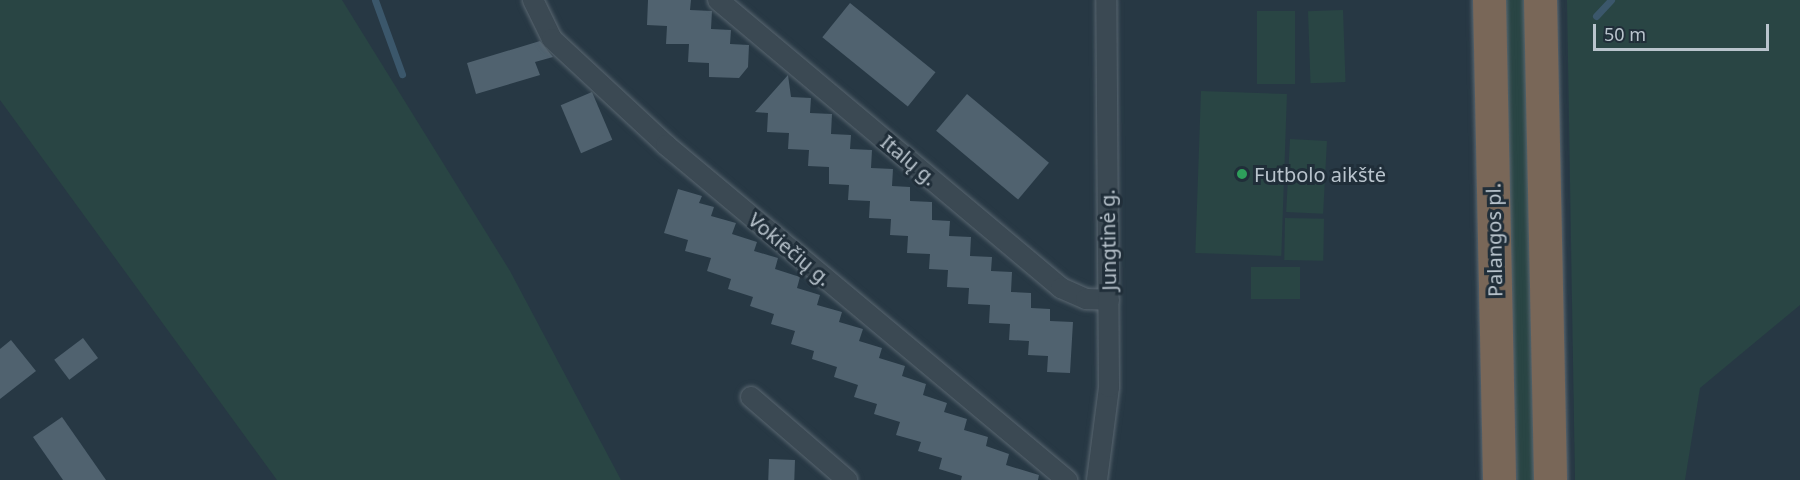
<!DOCTYPE html>
<meta charset="utf-8">
<style>
body{margin:0}
#map{position:relative;width:1800px;height:480px;overflow:hidden;background:#273844;font-family:"Noto Sans",sans-serif}
div>[style]{position:absolute}
.green>*{inset:0;background:#294544;transform-origin:0 0}
.stream>*{height:7px;margin:-3.5px;padding:0 3.5px;transform-origin:3.5px;border-radius:3.5px;background:#3b576b}
.building>*{inset:0;background:#50626f;transform-origin:0 0}
.roads{filter:drop-shadow(0 0 2px #5a6771) drop-shadow(0 0 2px #5a6771)}
.street>*{height:20px;margin:-10px;padding:0 10px;transform-origin:10px;border-radius:10px;background:#3b4953}
.highway>*{height:33px;margin:-16.5px;padding:0 16.5px;transform-origin:16.5px;border-radius:16.5px;background:#796758}
.dots>*{width:16px;height:16px;translate:-50% -50%;box-sizing:border-box;border:3px solid #202e39;border-radius:50%}
span{translate:-50% -50%;white-space:nowrap;text-align:center;line-height:1.15;-webkit-text-stroke:6px #202e39;paint-order:stroke}
.street-label{font-size:20px;color:#b9c4cd}
.poi-label{font-size:20px;color:#b9c4cd}
.left{translate:0 -50%;text-align:left}
.scale{position:absolute;left:1593px;top:24px;width:176px;height:27px;box-sizing:border-box;border:3px solid #b9c4cd;border-top:0;padding-left:8px;font-size:18px;line-height:21px;white-space:nowrap;color:#b9c4cd;-webkit-text-stroke:4px #202e39;paint-order:stroke}
</style>
<div id="map">
<div class="green">
<i style="clip-path:polygon(0 0,342px 0,510px 271px,621px 480px,277px 480px,0 100px)"></i>
<i style="clip-path:polygon(1505px 0,1525px 0,1534px 480px,1517px 480px)"></i>
<i style="clip-path:polygon(1567px 0,1800px 0,1800px 305px,1700px 388px,1685px 480px,1575px 480px)"></i>
<i style="left:1343px;top:10px;width:72px;height:35px;rotate:88deg"></i>
<i style="left:1257px;top:11px;width:38px;height:73px"></i>
<i style="left:1201px;top:91px;width:86px;height:162px;rotate:2deg"></i>
<i style="left:1290px;top:139px;width:37px;height:73px;rotate:3deg"></i>
<i style="left:1285px;top:218px;width:39px;height:42px;rotate:1deg"></i>
<i style="left:1251px;top:267px;width:49px;height:32px"></i>
</div>
<div class="stream">
<i style="left:375px;top:0;width:79px;rotate:70deg"></i>
<i style="left:1596px;top:16px;width:22px;rotate:-47deg"></i>
</div>
<div class="building">
<i style="clip-path:polygon(648px 0,691px 0,690px 10px,712px 11px,711px 29px,731px 30px,730px 44px,749px 45px,748px 67px,739px 78px,709px 77px,709px 63px,688px 62px,689px 44px,666px 44px,667px 26px,647px 25px)"></i>
<i style="left:850px;top:3px;width:110px;height:44px;rotate:39deg"></i>
<i style="clip-path:polygon(540px 41px,553px 57px,535px 62px,540px 75px,476px 94px,467px 63px)"></i>
<i style="clip-path:polygon(788px 75px,791px 97px,811px 98px,810px 113px,832px 114px,831px 134px,851px 135px,850px 149px,872px 150px,871px 168px,893px 169px,892px 186px,910px 187px,910px 201px,932px 202px,932px 220px,950px 221px,949px 236px,971px 237px,970px 256px,992px 257px,991px 271px,1012px 272px,1011px 292px,1031px 293px,1031px 308px,1050px 309px,1050px 321px,1073px 322px,1070px 373px,1047px 372px,1048px 356px,1028px 355px,1029px 341px,1009px 340px,1010px 324px,989px 323px,990px 305px,968px 304px,969px 288px,947px 287px,948px 270px,929px 269px,930px 254px,907px 253px,908px 236px,890px 235px,891px 219px,869px 218px,870px 201px,848px 200px,849px 185px,829px 184px,829px 167px,808px 166px,809px 150px,788px 149px,789px 133px,767px 132px,768px 113px,755px 112px)"></i>
<i style="left:592px;top:92px;width:52px;height:34px;rotate:67deg"></i>
<i style="left:967px;top:94px;width:107px;height:48px;rotate:40deg"></i>
<i style="clip-path:polygon(678px 189px,702px 196px,699px 203px,714px 207px,711px 216px,736px 223px,732px 234px,757px 242px,754px 251px,778px 258px,775px 269px,800px 277px,797px 288px,820px 295px,817px 305px,842px 312px,839px 322px,863px 329px,859px 341px,882px 348px,879px 358px,905px 366px,902px 376px,926px 384px,923px 395px,947px 403px,944px 412px,967px 419px,964px 430px,988px 437px,986px 446px,1009px 454px,1006px 465px,1039px 475px,1038px 480px,961px 480px,962px 476px,939px 469px,942px 458px,918px 451px,921px 442px,896px 435px,900px 422px,874px 414px,877px 404px,854px 397px,858px 385px,834px 377px,837px 367px,812px 359px,814px 351px,791px 344px,795px 331px,771px 324px,774px 314px,750px 306px,753px 297px,728px 289px,731px 279px,707px 271px,711px 258px,685px 251px,688px 240px,664px 233px)"></i>
<i style="left:83px;top:338px;width:25px;height:36px;rotate:53deg"></i>
<i style="clip-path:polygon(11px 340px,36px 371px,0 399px,0 349px)"></i>
<i style="clip-path:polygon(62px 417px,106px 480px,63px 480px,33px 437px)"></i>
<i style="left:769px;top:459px;width:26px;height:21px;rotate:2deg"></i>
</div>
<div class="roads">
<div class="street">
<i style="left:533px;top:0;width:43px;rotate:64deg"></i>
<i style="left:552px;top:39px;width:156px;rotate:42.9deg"></i>
<i style="left:666px;top:145px;width:523px;rotate:39.88deg"></i>
<i style="left:718px;top:0;width:448px;rotate:40deg"></i>
<i style="left:1061px;top:288px;width:27px;rotate:24deg"></i>
<i style="left:1086px;top:299px;width:23px;rotate:2deg"></i>
<i style="left:751px;top:397px;width:127px;rotate:40.8deg"></i>
<i style="left:1097px;top:480px;width:94px;rotate:-82.6deg"></i>
<i style="left:1109px;top:387px;width:387px;rotate:-90.4deg"></i>
</div>
<div class="highway">
<i style="left:1489px;top:0;width:480px;rotate:88.8deg"></i>
<i style="left:1540px;top:0;width:480px;rotate:88.8deg"></i>
</div>
</div>
<div class="dots">
<i style="left:1242px;top:174px;background:#2e9e5b"></i>
</div>
<div class="street-label">
<span style="left:909px;top:160px;rotate:40deg">Italų g.</span>
<span style="left:1108px;top:240px;rotate:-91deg">Jungtinė g.</span>
<span style="left:1494px;top:240px;rotate:-91deg">Palangos pl.</span>
<span style="left:790px;top:249px;rotate:40deg">Vokiečių g.</span>
</div>
<div class="poi-label">
<span class="left" style="left:1254px;top:174px">Futbolo aikštė</span>
</div>
<div class="scale">50 m</div>
</div>
